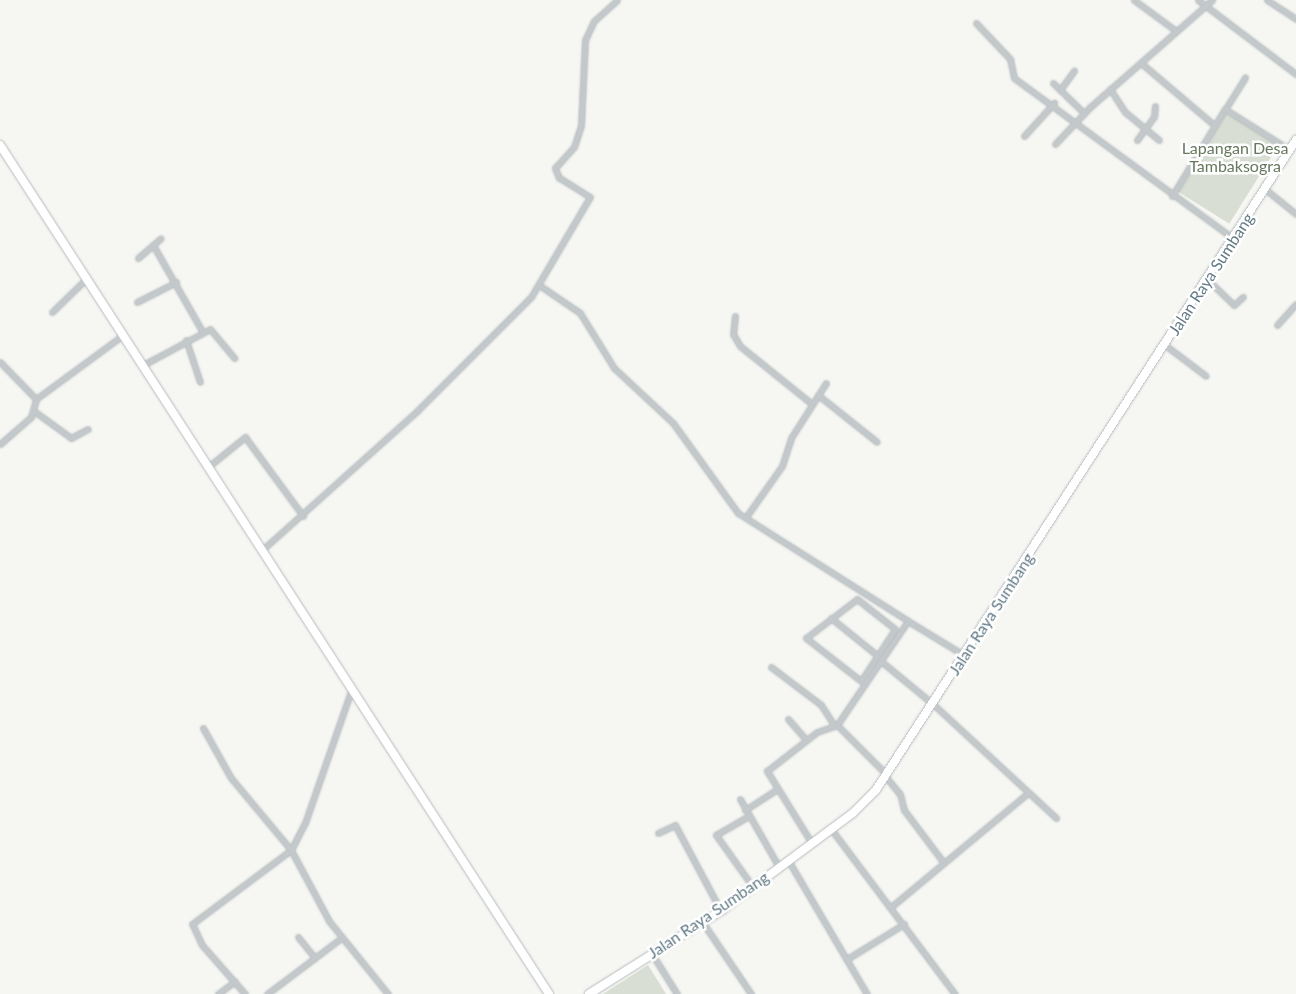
<!DOCTYPE html>
<style>
body{margin:0}
#map{position:relative;width:1296px;height:994px;overflow:hidden;background:#f6f6f2;font-family:Lato,sans-serif}
div>[style]{position:absolute}
.green>*{inset:0;background:#d8ded3;transform-origin:0 0}
.roads{filter:drop-shadow(0 0 1px #b5bcbf) drop-shadow(0 0 1px #b5bcbf)}
.street>*{height:5px;margin:-2.5px;padding:0 2.5px;transform-origin:2.5px;border-radius:2.5px;background:#c3c8cb}
.secondary>*{height:8px;margin:-4px;padding:0 4px;transform-origin:4px;border-radius:4px;background:#fff}
span{translate:-50% -50%;white-space:nowrap;text-align:center;line-height:1.15;-webkit-text-stroke:5px #fff;paint-order:stroke}
.park-label{font-size:16px;color:#66775e}
.street-label{font-size:16px;color:#627a86}
</style>
<div id="map">
<div class="green">
<i style="left:1226px;top:112px;width:62px;height:93px;rotate:32deg"></i>
<i style="clip-path:polygon(648px 965px,666px 994px,603px 994px)"></i>
</div>
<div class="roads">
<div class="street">
<i style="left:1134px;top:0;width:52px;rotate:36.4deg"></i>
<i style="left:1198px;top:0;width:123px;rotate:37.1deg"></i>
<i style="left:1267px;top:0;width:35px;rotate:33deg"></i>
<i style="left:976px;top:23px;width:50px;rotate:46.6deg"></i>
<i style="left:1010px;top:59px;width:19px;rotate:78deg"></i>
<i style="left:1014px;top:78px;width:271px;rotate:36.2deg"></i>
<i style="left:1141px;top:63px;width:96px;rotate:40.3deg"></i>
<i style="left:1053px;top:83px;width:43px;rotate:44.1deg"></i>
<i style="left:1110px;top:89px;width:27px;rotate:57deg"></i>
<i style="left:1125px;top:112px;width:44px;rotate:39.5deg"></i>
<i style="left:1060px;top:90px;width:24px;rotate:-54deg"></i>
<i style="left:1226px;top:108px;width:36px;rotate:-58deg"></i>
<i style="left:1024px;top:136px;width:45px;rotate:-47.7deg"></i>
<i style="left:1137px;top:140px;width:29px;rotate:-54deg"></i>
<i style="left:1154px;top:117px;width:11px;rotate:-85deg"></i>
<i style="left:1055px;top:144px;width:50px;rotate:-46.6deg"></i>
<i style="left:1089px;top:108px;width:164px;rotate:-41.3deg"></i>
<i style="left:1265px;top:189px;width:40px;rotate:39deg"></i>
<i style="left:1172px;top:196px;width:102px;rotate:-58.7deg"></i>
<i style="left:1225px;top:109px;width:77px;rotate:32.2deg"></i>
<i style="left:153px;top:245px;width:99px;rotate:60.3deg"></i>
<i style="left:138px;top:258px;width:30px;rotate:-41deg"></i>
<i style="left:1208px;top:280px;width:36px;rotate:44deg"></i>
<i style="left:1234px;top:305px;width:12px;rotate:-42deg"></i>
<i style="left:539px;top:285px;width:50px;rotate:34.3deg"></i>
<i style="left:580px;top:313px;width:65px;rotate:58.3deg"></i>
<i style="left:614px;top:368px;width:81px;rotate:43deg"></i>
<i style="left:673px;top:423px;width:111px;rotate:54.2deg"></i>
<i style="left:738px;top:513px;width:201px;rotate:32.4deg"></i>
<i style="left:137px;top:302px;width:44px;rotate:-27.1deg"></i>
<i style="left:52px;top:312px;width:49px;rotate:-44.2deg"></i>
<i style="left:735px;top:316px;width:18px;rotate:96deg"></i>
<i style="left:733px;top:334px;width:14px;rotate:60deg"></i>
<i style="left:740px;top:346px;width:92px;rotate:38.9deg"></i>
<i style="left:1277px;top:325px;width:28px;rotate:-48deg"></i>
<i style="left:186px;top:340px;width:44px;rotate:71.6deg"></i>
<i style="left:1165px;top:345px;width:51px;rotate:37.1deg"></i>
<i style="left:0;top:362px;width:52px;rotate:45.8deg"></i>
<i style="left:143px;top:365px;width:76px;rotate:-28.2deg"></i>
<i style="left:210px;top:329px;width:38px;rotate:50deg"></i>
<i style="left:818px;top:395px;width:75px;rotate:38.5deg"></i>
<i style="left:34px;top:411px;width:46px;rotate:36.1deg"></i>
<i style="left:71px;top:438px;width:19px;rotate:-28deg"></i>
<i style="left:0;top:444px;width:41px;rotate:-41.1deg"></i>
<i style="left:31px;top:417px;width:19px;rotate:-74deg"></i>
<i style="left:36px;top:399px;width:108px;rotate:-36.3deg"></i>
<i style="left:208px;top:467px;width:48px;rotate:-39deg"></i>
<i style="left:245px;top:437px;width:98px;rotate:53.7deg"></i>
<i style="left:746px;top:517px;width:62px;rotate:-54.8deg"></i>
<i style="left:782px;top:466px;width:29px;rotate:-72deg"></i>
<i style="left:791px;top:438px;width:65px;rotate:-57.5deg"></i>
<i style="left:261px;top:551px;width:211px;rotate:-41.9deg"></i>
<i style="left:418px;top:410px;width:160px;rotate:-45deg"></i>
<i style="left:531px;top:297px;width:116px;rotate:-59.5deg"></i>
<i style="left:590px;top:197px;width:36px;rotate:-148deg"></i>
<i style="left:559px;top:178px;width:11px;rotate:-112deg"></i>
<i style="left:555px;top:168px;width:28px;rotate:-48deg"></i>
<i style="left:574px;top:147px;width:23px;rotate:-72deg"></i>
<i style="left:581px;top:125px;width:85px;rotate:-87.3deg"></i>
<i style="left:585px;top:40px;width:21px;rotate:-65deg"></i>
<i style="left:594px;top:21px;width:31px;rotate:-42deg"></i>
<i style="left:857px;top:599px;width:48px;rotate:38.3deg"></i>
<i style="left:895px;top:629px;width:62px;rotate:123.2deg"></i>
<i style="left:861px;top:681px;width:70px;rotate:-142deg"></i>
<i style="left:806px;top:638px;width:64px;rotate:-37.4deg"></i>
<i style="left:831px;top:618px;width:60px;rotate:39deg"></i>
<i style="left:882px;top:662px;width:66px;rotate:39.5deg"></i>
<i style="left:933px;top:704px;width:168px;rotate:42.8deg"></i>
<i style="left:771px;top:667px;width:63px;rotate:37.2deg"></i>
<i style="left:821px;top:705px;width:24px;rotate:57deg"></i>
<i style="left:788px;top:719px;width:28px;rotate:49deg"></i>
<i style="left:837px;top:725px;width:126px;rotate:-55.7deg"></i>
<i style="left:908px;top:621px;width:66px;rotate:31.3deg"></i>
<i style="left:203px;top:728px;width:57px;rotate:60.8deg"></i>
<i style="left:231px;top:778px;width:94px;rotate:50.2deg"></i>
<i style="left:291px;top:850px;width:81px;rotate:61.8deg"></i>
<i style="left:329px;top:921px;width:94px;rotate:51.1deg"></i>
<i style="left:886px;top:777px;width:22px;rotate:51deg"></i>
<i style="left:900px;top:794px;width:16px;rotate:76deg"></i>
<i style="left:904px;top:810px;width:66px;rotate:53deg"></i>
<i style="left:740px;top:799px;width:78px;rotate:60.2deg"></i>
<i style="left:745px;top:810px;width:37px;rotate:-33deg"></i>
<i style="left:747px;top:817px;width:36px;rotate:150deg"></i>
<i style="left:716px;top:835px;width:64px;rotate:54.6deg"></i>
<i style="left:831px;top:829px;width:206px;rotate:53.1deg"></i>
<i style="left:658px;top:833px;width:19px;rotate:-25deg"></i>
<i style="left:675px;top:825px;width:98px;rotate:61.9deg"></i>
<i style="left:811px;top:842px;width:84px;rotate:-121.8deg"></i>
<i style="left:767px;top:771px;width:63px;rotate:-38deg"></i>
<i style="left:817px;top:732px;width:21px;rotate:-19deg"></i>
<i style="left:837px;top:725px;width:71px;rotate:45deg"></i>
<i style="left:788px;top:860px;width:156px;rotate:59.5deg"></i>
<i style="left:891px;top:907px;width:178px;rotate:-39.8deg"></i>
<i style="left:703px;top:923px;width:86px;rotate:55.9deg"></i>
<i style="left:298px;top:937px;width:27px;rotate:51deg"></i>
<i style="left:652px;top:954px;width:47px;rotate:58deg"></i>
<i style="left:847px;top:959px;width:67px;rotate:-31.6deg"></i>
<i style="left:218px;top:994px;width:21px;rotate:-37deg"></i>
<i style="left:245px;top:994px;width:65px;rotate:-131.3deg"></i>
<i style="left:202px;top:945px;width:23px;rotate:-115deg"></i>
<i style="left:192px;top:924px;width:124px;rotate:-36.8deg"></i>
<i style="left:291px;top:850px;width:30px;rotate:-63deg"></i>
<i style="left:305px;top:823px;width:140px;rotate:-70.8deg"></i>
<i style="left:267px;top:994px;width:93px;rotate:-37.1deg"></i>
</div>
<div class="secondary">
<i style="left:0;top:145px;width:1011px;rotate:57.11deg"></i>
<i style="left:589px;top:994px;width:156px;rotate:-32.2deg"></i>
<i style="left:721px;top:911px;width:164px;rotate:-36.6deg"></i>
<i style="left:853px;top:813px;width:33px;rotate:-45deg"></i>
<i style="left:876px;top:790px;width:774px;rotate:-57.13deg"></i>
</div>
</div>
<div class="park-label">
<span style="left:1235px;top:157px">Lapangan Desa<br>Tambaksogra</span>
</div>
<div class="street-label">
<span style="left:1211px;top:274px;rotate:-57deg">Jalan Raya Sumbang</span>
<span style="left:991px;top:614px;rotate:-57deg">Jalan Raya Sumbang</span>
<span style="left:708px;top:915px;rotate:-34deg">Jalan Raya Sumbang</span>
</div>
</div>
